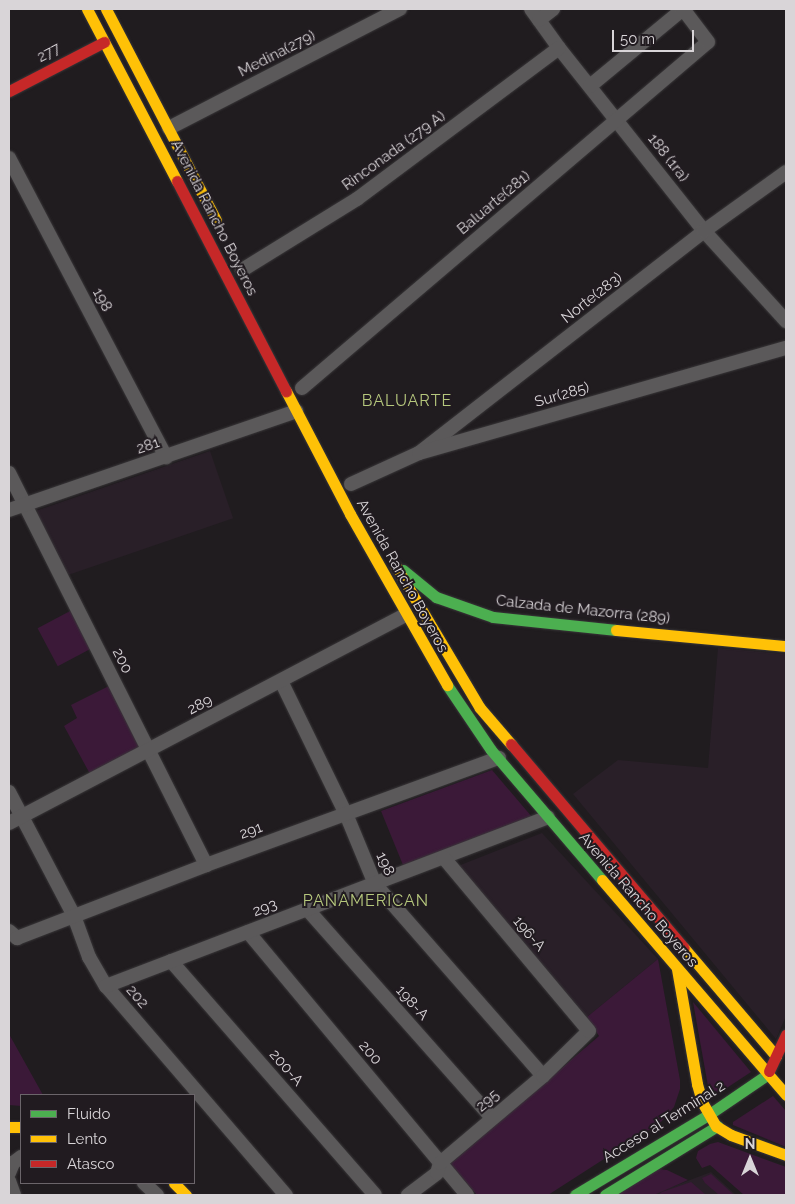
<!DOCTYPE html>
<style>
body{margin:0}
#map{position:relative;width:795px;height:1204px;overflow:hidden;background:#201c1f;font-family:Raleway,sans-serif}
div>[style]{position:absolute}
.built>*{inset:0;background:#291f28;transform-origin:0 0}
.green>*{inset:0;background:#3b1938;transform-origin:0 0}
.roads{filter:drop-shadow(0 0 1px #393739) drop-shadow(0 0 1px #393739)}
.street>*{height:14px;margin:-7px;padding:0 7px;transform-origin:7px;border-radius:7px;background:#5b595a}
.fast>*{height:11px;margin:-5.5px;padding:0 5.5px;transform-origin:5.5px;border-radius:5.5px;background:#4caf50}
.slow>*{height:11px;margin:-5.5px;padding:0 5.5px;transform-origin:5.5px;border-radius:5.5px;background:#ffc107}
.jam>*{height:11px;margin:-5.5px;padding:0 5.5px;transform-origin:5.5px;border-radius:5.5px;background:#c62828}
span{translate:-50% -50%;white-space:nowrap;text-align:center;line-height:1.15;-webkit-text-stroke:4px #211b20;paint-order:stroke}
.street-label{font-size:15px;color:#d9d5d8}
.neighbourhood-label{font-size:16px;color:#b6c87d;letter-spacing:1px}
.frame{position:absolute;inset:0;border:10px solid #d9d5d8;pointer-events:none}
.legend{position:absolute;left:20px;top:1094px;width:175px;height:90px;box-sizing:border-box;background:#211b20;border:1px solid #6b656a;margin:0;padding:6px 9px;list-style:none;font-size:15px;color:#d9d5d8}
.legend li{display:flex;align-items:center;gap:10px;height:25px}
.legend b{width:25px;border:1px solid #6b656a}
.north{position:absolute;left:725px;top:1134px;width:50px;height:50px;-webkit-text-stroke:4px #211b20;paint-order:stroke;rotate:0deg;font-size:14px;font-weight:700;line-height:20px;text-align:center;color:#d9d5d8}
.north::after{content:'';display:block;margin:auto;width:18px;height:22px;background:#d9d5d8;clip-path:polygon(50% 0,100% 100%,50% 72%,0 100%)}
.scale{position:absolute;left:612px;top:30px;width:82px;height:22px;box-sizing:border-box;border:2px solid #d9d5d8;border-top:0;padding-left:6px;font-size:15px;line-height:18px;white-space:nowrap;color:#d9d5d8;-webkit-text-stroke:4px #211b20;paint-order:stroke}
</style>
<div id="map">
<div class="built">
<i style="left:210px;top:451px;width:71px;height:183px;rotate:71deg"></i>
<i style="clip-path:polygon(718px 648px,786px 654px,786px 1016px,776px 1039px,573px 794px,618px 760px,708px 768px)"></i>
<i style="clip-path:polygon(542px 833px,658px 959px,587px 1017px,458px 866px)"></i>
<i style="clip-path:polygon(711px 1172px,736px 1195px,654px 1195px,661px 1191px)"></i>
</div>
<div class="green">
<i style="left:72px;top:610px;width:43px;height:39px;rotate:62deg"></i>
<i style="clip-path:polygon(111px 685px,144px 747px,90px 774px,64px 726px,77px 718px,71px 705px)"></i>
<i style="clip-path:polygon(492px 770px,532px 817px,403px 865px,381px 811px)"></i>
<i style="clip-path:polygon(658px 959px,680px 1080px,680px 1089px,674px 1107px,660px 1123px,548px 1195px,477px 1195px,450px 1164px,599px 1036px,587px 1017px)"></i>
<i style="clip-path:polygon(693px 1002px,751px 1072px,713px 1097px,710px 1097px)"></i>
<i style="clip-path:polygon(9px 1034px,43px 1095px,21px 1095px,21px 1106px,9px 1105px)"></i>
<i style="clip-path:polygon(773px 1096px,786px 1111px,786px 1147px,733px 1125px,733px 1122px)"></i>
<i style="clip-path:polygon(718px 1142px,786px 1167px,786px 1195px,744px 1195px,710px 1165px,702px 1168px,696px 1158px,698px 1151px,710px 1144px)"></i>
<i style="clip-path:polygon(658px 1169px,667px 1170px,688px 1180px,654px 1195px,615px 1195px)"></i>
<i style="clip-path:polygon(711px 1174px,734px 1195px,719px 1195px,705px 1183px,702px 1178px)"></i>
<i style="clip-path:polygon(691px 1182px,706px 1195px,658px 1195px,662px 1192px)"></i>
</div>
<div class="roads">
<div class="street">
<i style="left:531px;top:9px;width:48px;rotate:54.3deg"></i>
<i style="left:559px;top:48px;width:233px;rotate:51.6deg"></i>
<i style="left:704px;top:231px;width:122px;rotate:47.7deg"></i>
<i style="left:539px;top:20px;width:18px;rotate:-38deg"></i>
<i style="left:590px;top:86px;width:121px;rotate:-39.6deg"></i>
<i style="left:169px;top:128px;width:260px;rotate:-27.3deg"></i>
<i style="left:9px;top:158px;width:338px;rotate:62.3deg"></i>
<i style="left:242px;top:270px;width:135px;rotate:-31.7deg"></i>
<i style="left:357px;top:199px;width:252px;rotate:-36.8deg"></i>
<i style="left:302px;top:388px;width:533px;rotate:-40.44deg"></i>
<i style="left:708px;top:42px;width:41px;rotate:-127.1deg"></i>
<i style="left:419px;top:453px;width:361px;rotate:-37.9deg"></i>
<i style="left:704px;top:231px;width:101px;rotate:-35.7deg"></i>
<i style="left:9px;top:473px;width:439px;rotate:63.3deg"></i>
<i style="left:351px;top:484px;width:75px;rotate:-24.5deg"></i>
<i style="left:419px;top:453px;width:382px;rotate:-16deg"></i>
<i style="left:9px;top:510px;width:304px;rotate:-19deg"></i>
<i style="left:281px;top:681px;width:148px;rotate:64deg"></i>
<i style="left:346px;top:814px;width:76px;rotate:67.5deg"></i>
<i style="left:375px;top:884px;width:255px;rotate:48.8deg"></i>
<i style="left:9px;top:792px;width:140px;rotate:62.3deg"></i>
<i style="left:74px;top:916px;width:44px;rotate:69.9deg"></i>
<i style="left:89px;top:957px;width:34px;rotate:60deg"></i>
<i style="left:106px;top:986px;width:276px;rotate:49.3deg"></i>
<i style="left:9px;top:823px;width:447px;rotate:-27.7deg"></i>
<i style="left:308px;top:910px;width:278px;rotate:48.5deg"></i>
<i style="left:9px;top:931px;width:11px;rotate:41deg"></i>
<i style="left:17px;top:938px;width:203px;rotate:-21.1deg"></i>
<i style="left:206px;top:865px;width:312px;rotate:-20.1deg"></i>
<i style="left:248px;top:932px;width:342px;rotate:50.2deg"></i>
<i style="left:171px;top:961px;width:310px;rotate:48.9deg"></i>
<i style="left:106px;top:986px;width:473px;rotate:-20.9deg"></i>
<i style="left:9px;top:1173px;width:11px;rotate:-68deg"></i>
<i style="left:13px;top:1163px;width:10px;rotate:-37deg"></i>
<i style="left:9px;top:1181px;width:15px;rotate:70deg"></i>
<i style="left:144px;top:1183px;width:18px;rotate:43deg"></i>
<i style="left:408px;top:1195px;width:36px;rotate:-37deg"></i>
<i style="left:437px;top:1173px;width:10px;rotate:-73deg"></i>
<i style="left:440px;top:1163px;width:135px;rotate:-40.2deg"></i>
<i style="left:543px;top:1076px;width:64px;rotate:-44.4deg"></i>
<i style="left:589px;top:1031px;width:226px;rotate:-130deg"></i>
</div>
<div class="fast">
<i style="left:403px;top:570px;width:43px;rotate:39.3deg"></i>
<i style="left:436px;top:597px;width:60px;rotate:19.3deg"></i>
<i style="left:493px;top:617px;width:124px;rotate:6deg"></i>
<i style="left:447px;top:685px;width:78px;rotate:55.9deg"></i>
<i style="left:491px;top:750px;width:171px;rotate:49.5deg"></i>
<i style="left:575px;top:1195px;width:155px;rotate:-31deg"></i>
<i style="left:708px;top:1115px;width:73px;rotate:-34.3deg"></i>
<i style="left:605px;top:1195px;width:132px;rotate:-31.6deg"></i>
</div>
<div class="slow">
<i style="left:87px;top:9px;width:194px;rotate:62.4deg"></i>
<i style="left:106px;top:9px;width:238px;rotate:62.5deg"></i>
<i style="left:286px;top:391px;width:139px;rotate:62.5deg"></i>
<i style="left:350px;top:514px;width:197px;rotate:60.4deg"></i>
<i style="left:395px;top:565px;width:166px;rotate:59.3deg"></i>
<i style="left:480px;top:708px;width:48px;rotate:49.3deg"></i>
<i style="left:616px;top:630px;width:171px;rotate:5.4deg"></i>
<i style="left:602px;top:880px;width:255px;rotate:49.4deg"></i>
<i style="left:684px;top:948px;width:142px;rotate:49.6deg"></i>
<i style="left:677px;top:969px;width:117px;rotate:80.1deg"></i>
<i style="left:768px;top:1074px;width:28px;rotate:49deg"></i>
<i style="left:697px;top:1084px;width:19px;rotate:74deg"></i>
<i style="left:702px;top:1102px;width:28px;rotate:60deg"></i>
<i style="left:716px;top:1126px;width:17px;rotate:31deg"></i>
<i style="left:731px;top:1135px;width:59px;rotate:20deg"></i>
<i style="left:9px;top:1127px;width:12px"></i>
<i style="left:174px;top:1183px;width:17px;rotate:45deg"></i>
</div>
<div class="jam">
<i style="left:9px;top:91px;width:107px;rotate:-27.3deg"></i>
<i style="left:177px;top:181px;width:237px;rotate:62.6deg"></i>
<i style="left:511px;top:744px;width:267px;rotate:49.7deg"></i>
<i style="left:769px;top:1071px;width:40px;rotate:-65deg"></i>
</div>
</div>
<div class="street-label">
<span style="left:49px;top:53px;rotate:-28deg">277</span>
<span style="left:277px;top:54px;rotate:-27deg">Medina(279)</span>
<span style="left:394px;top:151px;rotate:-36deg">Rinconada (279 A)</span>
<span style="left:668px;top:158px;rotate:52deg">188 (1ra)</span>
<span style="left:494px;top:203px;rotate:-40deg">Baluarte(281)</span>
<span style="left:214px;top:218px;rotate:63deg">Avenida Rancho Boyeros</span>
<span style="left:592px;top:298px;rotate:-38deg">Norte(283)</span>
<span style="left:102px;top:300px;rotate:62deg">198</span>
<span style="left:562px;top:395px;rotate:-16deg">Sur(285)</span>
<span style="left:148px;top:446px;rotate:-19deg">281</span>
<span style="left:402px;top:576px;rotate:61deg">Avenida Rancho Boyeros</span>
<span style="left:583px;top:610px;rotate:6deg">Calzada de Mazorra (289)</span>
<span style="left:122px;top:661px;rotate:63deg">200</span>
<span style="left:200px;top:705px;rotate:-28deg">289</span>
<span style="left:251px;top:831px;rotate:-20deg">291</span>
<span style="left:385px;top:864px;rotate:65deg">198</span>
<span style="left:638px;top:900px;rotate:49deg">Avenida Rancho Boyeros</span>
<span style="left:265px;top:908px;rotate:-21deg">293</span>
<span style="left:529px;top:934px;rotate:50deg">196-A</span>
<span style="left:137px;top:997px;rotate:49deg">202</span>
<span style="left:412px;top:1003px;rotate:48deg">198-A</span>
<span style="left:370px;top:1053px;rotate:50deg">200</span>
<span style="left:286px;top:1068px;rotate:49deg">200-A</span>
<span style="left:488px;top:1101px;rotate:-40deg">295</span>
<span style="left:664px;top:1122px;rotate:-32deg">Acceso al Terminal 2</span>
</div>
<div class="neighbourhood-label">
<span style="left:407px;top:401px">BALUARTE</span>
<span style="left:366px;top:901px">PANAMERICAN</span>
</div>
<div class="frame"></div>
<ul class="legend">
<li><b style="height:6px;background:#4caf50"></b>Fluido</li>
<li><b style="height:6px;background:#ffc107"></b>Lento</li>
<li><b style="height:6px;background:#c62828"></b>Atasco</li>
</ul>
<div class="north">N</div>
<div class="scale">50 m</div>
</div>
